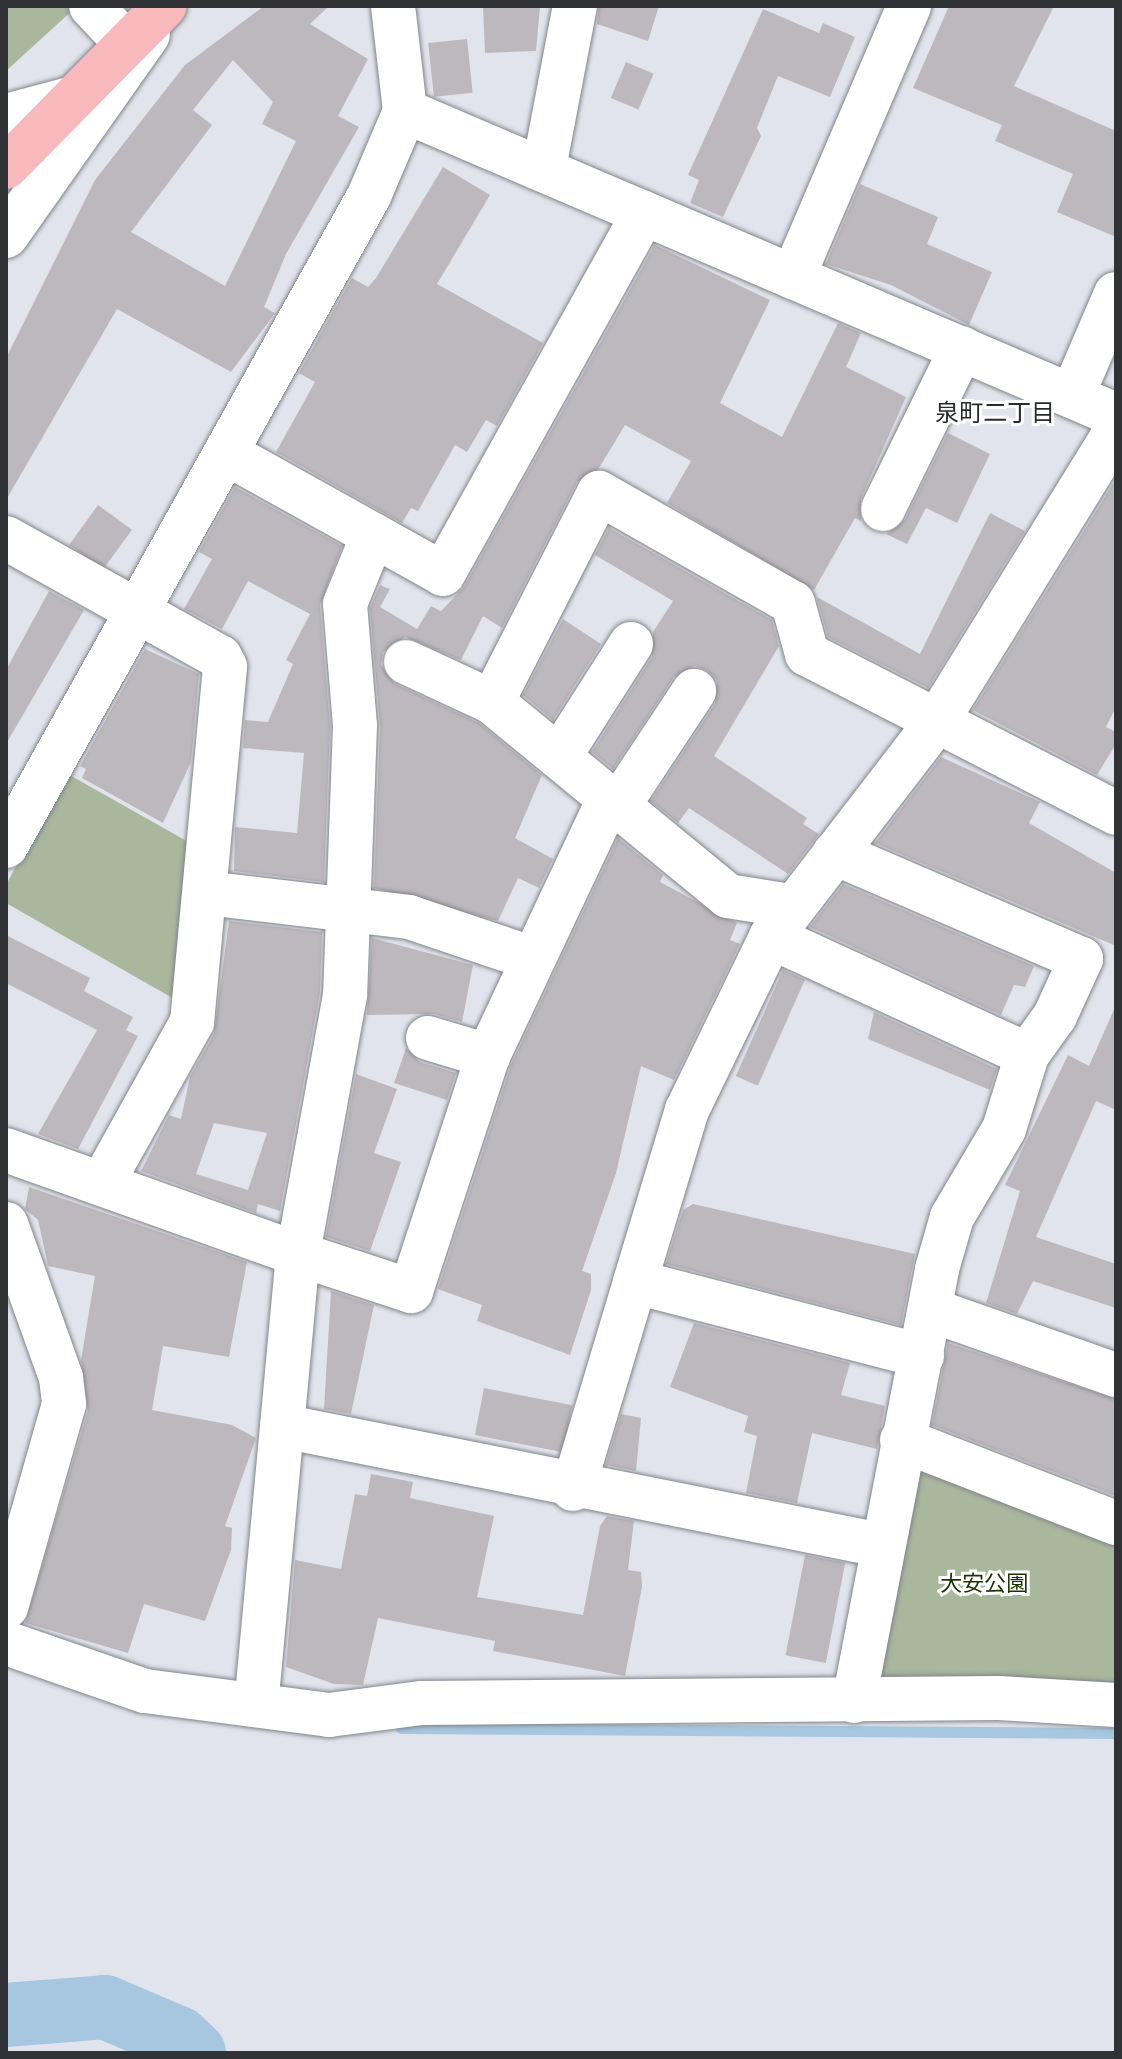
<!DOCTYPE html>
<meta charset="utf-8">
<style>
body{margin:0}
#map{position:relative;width:1122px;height:2059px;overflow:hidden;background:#e1e4ec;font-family:"Varela Round","Noto Sans JP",sans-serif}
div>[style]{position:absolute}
.green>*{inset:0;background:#a9b79d}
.stream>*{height:11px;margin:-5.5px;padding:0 5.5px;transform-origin:5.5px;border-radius:5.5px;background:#a6c7df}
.river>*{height:64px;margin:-32px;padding:0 32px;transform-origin:32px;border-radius:32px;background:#a6c7df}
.building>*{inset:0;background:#bdb8be;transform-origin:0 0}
.roads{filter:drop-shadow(0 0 2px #81848b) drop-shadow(0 0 2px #81848b)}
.minor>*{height:44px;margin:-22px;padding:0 22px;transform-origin:22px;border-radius:22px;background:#fff}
.major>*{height:44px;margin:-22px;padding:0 22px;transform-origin:22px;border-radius:22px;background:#f7b9bc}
span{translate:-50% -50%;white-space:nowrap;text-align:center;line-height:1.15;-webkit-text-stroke:6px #fff;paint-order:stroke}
.park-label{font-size:22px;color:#1e3200}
.neighbourhood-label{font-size:24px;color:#272a2f}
.frame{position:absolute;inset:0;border:8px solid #303235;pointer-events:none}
</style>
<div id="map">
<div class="green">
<i style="clip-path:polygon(6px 6px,74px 6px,75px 8px,6px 71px)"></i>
<i style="clip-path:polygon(66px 773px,192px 844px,176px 1000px,6px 903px,6px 885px)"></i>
<i style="clip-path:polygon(911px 1466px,1116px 1535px,1116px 1686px,886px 1681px,871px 1673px)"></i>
</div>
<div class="stream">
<i style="left:401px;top:1728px;width:715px;rotate:0.4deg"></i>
</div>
<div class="river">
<i style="left:6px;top:2015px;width:99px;rotate:-4.6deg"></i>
<i style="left:105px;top:2007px;width:79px;rotate:23deg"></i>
<i style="left:178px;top:2038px;width:22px;rotate:43deg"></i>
</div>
<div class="building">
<i style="clip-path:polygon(evenodd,264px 6px,329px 6px,310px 24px,368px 59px,338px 116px,359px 127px,286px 254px,264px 307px,275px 313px,231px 372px,117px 309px,6px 500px,6px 358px,95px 180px,185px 65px,264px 6px,233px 60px,273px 102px,262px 124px,296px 141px,225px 286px,131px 232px,212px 125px,193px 110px,233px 60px)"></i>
<i style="clip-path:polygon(483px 6px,540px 6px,536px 51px,485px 53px)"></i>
<i style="clip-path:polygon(599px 6px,659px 6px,648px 41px,597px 24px)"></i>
<i style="clip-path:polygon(949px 6px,1054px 6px,1014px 86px,1116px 131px,1116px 237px,1057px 212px,1073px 174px,995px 141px,1002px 125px,913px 88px)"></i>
<i style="clip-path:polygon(763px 9px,819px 33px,823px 23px,855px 37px,830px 97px,778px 76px,757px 128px,761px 136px,723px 217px,690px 203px,699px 180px,688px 175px)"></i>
<i style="left:467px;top:39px;width:54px;height:39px;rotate:84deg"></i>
<i style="left:626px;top:62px;width:30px;height:39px;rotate:23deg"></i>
<i style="clip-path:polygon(443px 167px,490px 195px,437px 284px,543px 343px,497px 426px,486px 420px,467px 452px,455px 445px,418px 511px,411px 508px,402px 523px,276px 452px,315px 382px,299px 373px,352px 278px,368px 287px,376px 278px)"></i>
<i style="clip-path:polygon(860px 184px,938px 217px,927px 244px,992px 272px,969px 325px,891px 285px,826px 264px)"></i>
<i style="clip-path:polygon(655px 245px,770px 300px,720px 403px,782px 437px,838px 323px,861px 333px,846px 367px,906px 397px,861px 498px,861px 521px,855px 518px,814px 590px,667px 503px,691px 461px,625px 425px,599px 468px,577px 482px,502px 628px,483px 616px,461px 660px,405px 637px,383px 652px,381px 665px,395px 684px,479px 723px,542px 775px,515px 838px,553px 859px,539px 888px,518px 878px,498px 921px,374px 888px,380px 726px,370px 608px,380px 585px,390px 589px,380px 607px,417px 629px,431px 606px,441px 611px,464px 587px)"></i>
<i style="clip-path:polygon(948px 433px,990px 454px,957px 523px,926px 508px,907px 544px,886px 534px,905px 520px)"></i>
<i style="clip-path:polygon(1116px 479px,1116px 707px,1106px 727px,1116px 732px,1116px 744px,1097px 775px,973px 710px)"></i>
<i style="clip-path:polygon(235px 487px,342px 546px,320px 605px,330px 726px,324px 882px,234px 871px,235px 827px,297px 833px,304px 753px,243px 748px,245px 720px,268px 722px,293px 664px,286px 660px,310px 614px,248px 581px,222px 629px,184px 609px,212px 559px,199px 552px)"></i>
<i style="left:98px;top:505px;width:42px;height:49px;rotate:36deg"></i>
<i style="clip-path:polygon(990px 513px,1025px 531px,928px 688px,828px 637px,817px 597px,920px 654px)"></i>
<i style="clip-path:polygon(609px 528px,772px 620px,779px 646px,714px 756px,807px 818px,803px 824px,819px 834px,788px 874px,689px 808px,678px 823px,651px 801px,715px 704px,717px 681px,707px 670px,695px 666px,674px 677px,613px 769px,592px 752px,652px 657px,653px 632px,673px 601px,595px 555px)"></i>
<i style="clip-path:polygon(49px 591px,84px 610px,6px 744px,6px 670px)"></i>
<i style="clip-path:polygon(563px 619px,601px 644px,553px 720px,523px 695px)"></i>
<i style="clip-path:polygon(145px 649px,199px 674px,191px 762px,163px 823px,82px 778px,86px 769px,80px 766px)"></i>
<i style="clip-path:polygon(941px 757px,1040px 802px,1029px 823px,1116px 873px,1116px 946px,875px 843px)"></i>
<i style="clip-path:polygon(618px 838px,663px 875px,660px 882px,737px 923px,730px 940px,740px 944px,674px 1080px,641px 1066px,616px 1173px,582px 1271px,591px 1274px,591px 1290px,570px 1355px,477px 1321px,482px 1305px,438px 1289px,511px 1065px)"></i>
<i style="clip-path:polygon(843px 884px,1034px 966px,1025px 987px,1014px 985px,1001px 1015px,810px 927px)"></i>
<i style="clip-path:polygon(evenodd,229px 921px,322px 932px,320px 992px,280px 1211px,258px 1204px,256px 1213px,141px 1171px,169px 1115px,181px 1119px,190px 1077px,214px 1034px,229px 921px,214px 1123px,267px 1133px,248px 1190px,196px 1174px,214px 1123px)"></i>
<i style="clip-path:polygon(6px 935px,90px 978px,84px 991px,133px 1017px,126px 1030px,138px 1036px,78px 1149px,38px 1134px,97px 1030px,6px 983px)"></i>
<i style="clip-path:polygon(372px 938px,473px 965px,462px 1022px,434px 1014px,367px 1015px)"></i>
<i style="left:783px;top:970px;width:24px;height:116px;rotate:24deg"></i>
<i style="clip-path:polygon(1116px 1005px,1116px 1110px,1096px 1101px,1036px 1237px,1116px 1264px,1116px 1308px,1033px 1281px,1017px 1314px,986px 1303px,1020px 1191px,1005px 1185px,1068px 1055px,1089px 1066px)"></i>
<i style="clip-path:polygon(874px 1012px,997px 1069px,990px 1090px,868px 1039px)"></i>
<i style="clip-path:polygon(406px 1048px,420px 1062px,456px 1073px,447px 1100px,394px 1083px)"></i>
<i style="clip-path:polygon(356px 1074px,397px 1089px,374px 1153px,401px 1162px,370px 1251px,326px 1237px)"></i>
<i style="clip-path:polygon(29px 1187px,247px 1262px,229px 1357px,163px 1346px,152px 1410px,232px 1425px,256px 1438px,225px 1526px,232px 1528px,231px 1550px,205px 1621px,144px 1604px,128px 1653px,25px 1623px,88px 1411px,81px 1360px,95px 1276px,48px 1266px,38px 1220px,25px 1209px)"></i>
<i style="clip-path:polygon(693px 1204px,915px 1254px,901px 1325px,666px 1264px,683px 1210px)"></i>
<i style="clip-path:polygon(331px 1291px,374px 1305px,351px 1414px,324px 1409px)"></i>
<i style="clip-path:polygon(694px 1323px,850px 1363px,841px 1395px,885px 1406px,877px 1449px,812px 1433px,797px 1503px,746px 1493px,757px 1436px,744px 1432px,748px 1416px,670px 1387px)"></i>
<i style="clip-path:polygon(948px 1343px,1116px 1399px,1116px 1496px,932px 1425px)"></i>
<i style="left:484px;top:1388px;width:90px;height:48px;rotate:11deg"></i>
<i style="clip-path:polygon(621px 1414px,641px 1418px,636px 1471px,606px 1465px)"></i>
<i style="clip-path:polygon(371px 1474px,413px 1482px,410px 1498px,494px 1516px,477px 1597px,583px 1615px,600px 1526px,607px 1516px,634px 1521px,628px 1570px,641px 1572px,642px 1587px,625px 1676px,493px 1651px,495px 1641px,378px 1618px,363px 1685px,334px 1684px,286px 1667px,295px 1560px,341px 1569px,355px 1494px,367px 1496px)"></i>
<i style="left:805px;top:1555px;width:41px;height:102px;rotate:11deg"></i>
</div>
<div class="roads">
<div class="minor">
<i style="left:91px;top:6px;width:48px;rotate:46.7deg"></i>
<i style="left:405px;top:111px;width:773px;rotate:23.15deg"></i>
<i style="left:6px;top:116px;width:66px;rotate:-14.9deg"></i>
<i style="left:544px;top:168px;width:165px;rotate:-79.2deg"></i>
<i style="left:6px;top:236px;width:246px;rotate:-54.8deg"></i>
<i style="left:793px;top:277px;width:295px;rotate:-66.8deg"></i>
<i style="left:1072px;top:396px;width:111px;rotate:-66.7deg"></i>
<i style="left:226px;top:453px;width:248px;rotate:29.1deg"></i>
<i style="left:443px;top:574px;width:413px;rotate:-60.9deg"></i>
<i style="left:883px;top:509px;width:179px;rotate:-63.9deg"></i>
<i style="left:373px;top:535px;width:74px;rotate:112.1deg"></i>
<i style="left:345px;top:604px;width:121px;rotate:85.3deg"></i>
<i style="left:355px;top:725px;width:270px;rotate:92.1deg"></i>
<i style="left:345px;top:995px;width:263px;rotate:100.3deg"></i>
<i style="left:298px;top:1254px;width:119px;rotate:18.1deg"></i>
<i style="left:411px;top:1291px;width:247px;rotate:-71.9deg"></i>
<i style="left:488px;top:1056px;width:284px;rotate:-64.8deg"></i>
<i style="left:6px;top:538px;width:245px;rotate:29.1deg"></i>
<i style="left:220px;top:657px;width:11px;rotate:63deg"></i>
<i style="left:225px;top:667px;width:357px;rotate:95.3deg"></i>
<i style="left:192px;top:1022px;width:185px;rotate:119.1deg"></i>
<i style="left:406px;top:662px;width:95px;rotate:24.9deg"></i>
<i style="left:559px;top:757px;width:134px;rotate:-57.5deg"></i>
<i style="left:618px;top:806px;width:138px;rotate:-56.5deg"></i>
<i style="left:6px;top:846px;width:744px;rotate:-60.82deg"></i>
<i style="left:369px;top:196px;width:92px;rotate:-67deg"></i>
<i style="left:405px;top:111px;width:106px;rotate:-96.5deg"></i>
<i style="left:206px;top:893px;width:204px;rotate:6.7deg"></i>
<i style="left:409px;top:917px;width:129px;rotate:18.6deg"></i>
<i style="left:790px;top:906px;width:63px;rotate:-170.8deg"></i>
<i style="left:728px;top:896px;width:306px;rotate:-140.6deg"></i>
<i style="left:492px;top:702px;width:235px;rotate:-62.9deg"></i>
<i style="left:599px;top:493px;width:223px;rotate:29.6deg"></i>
<i style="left:793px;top:603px;width:53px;rotate:74.6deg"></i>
<i style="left:807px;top:654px;width:348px;rotate:27.2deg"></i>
<i style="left:771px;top:937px;width:282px;rotate:24.7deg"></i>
<i style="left:1027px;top:1055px;width:48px;rotate:-54.3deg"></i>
<i style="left:1055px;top:1016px;width:63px;rotate:-65.5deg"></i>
<i style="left:1081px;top:959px;width:268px;rotate:-156.7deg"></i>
<i style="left:428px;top:1038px;width:63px;rotate:16.7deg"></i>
<i style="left:6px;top:1150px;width:310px;rotate:19.6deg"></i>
<i style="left:298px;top:1254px;width:452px;rotate:95.3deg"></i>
<i style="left:6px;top:1224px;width:164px;rotate:70.3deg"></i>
<i style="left:61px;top:1378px;width:26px;rotate:83deg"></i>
<i style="left:64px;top:1404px;width:211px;rotate:105.9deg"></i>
<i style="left:931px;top:1310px;width:196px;rotate:19.4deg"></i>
<i style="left:922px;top:1356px;width:296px;rotate:-165.5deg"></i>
<i style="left:635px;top:1282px;width:180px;rotate:-73.2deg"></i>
<i style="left:687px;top:1110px;width:192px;rotate:-64.1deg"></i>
<i style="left:771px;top:937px;width:269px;rotate:-52.4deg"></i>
<i style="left:935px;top:724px;width:344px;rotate:-58.3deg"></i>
<i style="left:282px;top:1426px;width:611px;rotate:11.24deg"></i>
<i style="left:902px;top:1440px;width:230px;rotate:21.2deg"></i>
<i style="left:573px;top:1489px;width:216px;rotate:-73.3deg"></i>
<i style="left:6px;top:1643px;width:147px;rotate:19.1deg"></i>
<i style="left:145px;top:1691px;width:186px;rotate:7.4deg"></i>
<i style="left:329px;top:1715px;width:94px;rotate:-7.4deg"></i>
<i style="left:422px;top:1703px;width:577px;rotate:-0.5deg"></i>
<i style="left:999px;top:1698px;width:117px;rotate:3.4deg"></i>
<i style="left:854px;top:1701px;width:440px;rotate:-79.1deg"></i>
<i style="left:937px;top:1269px;width:54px;rotate:-73.9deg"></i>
<i style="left:952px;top:1217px;width:102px;rotate:-59.4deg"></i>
<i style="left:1004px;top:1129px;width:77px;rotate:-72.7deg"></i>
</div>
<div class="major">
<i style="left:6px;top:167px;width:226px;rotate:-45.4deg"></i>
</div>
</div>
<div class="park-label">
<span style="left:984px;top:1585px">大安公園</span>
</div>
<div class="neighbourhood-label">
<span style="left:995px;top:414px">泉町二丁目</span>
</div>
<div class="frame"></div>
</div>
